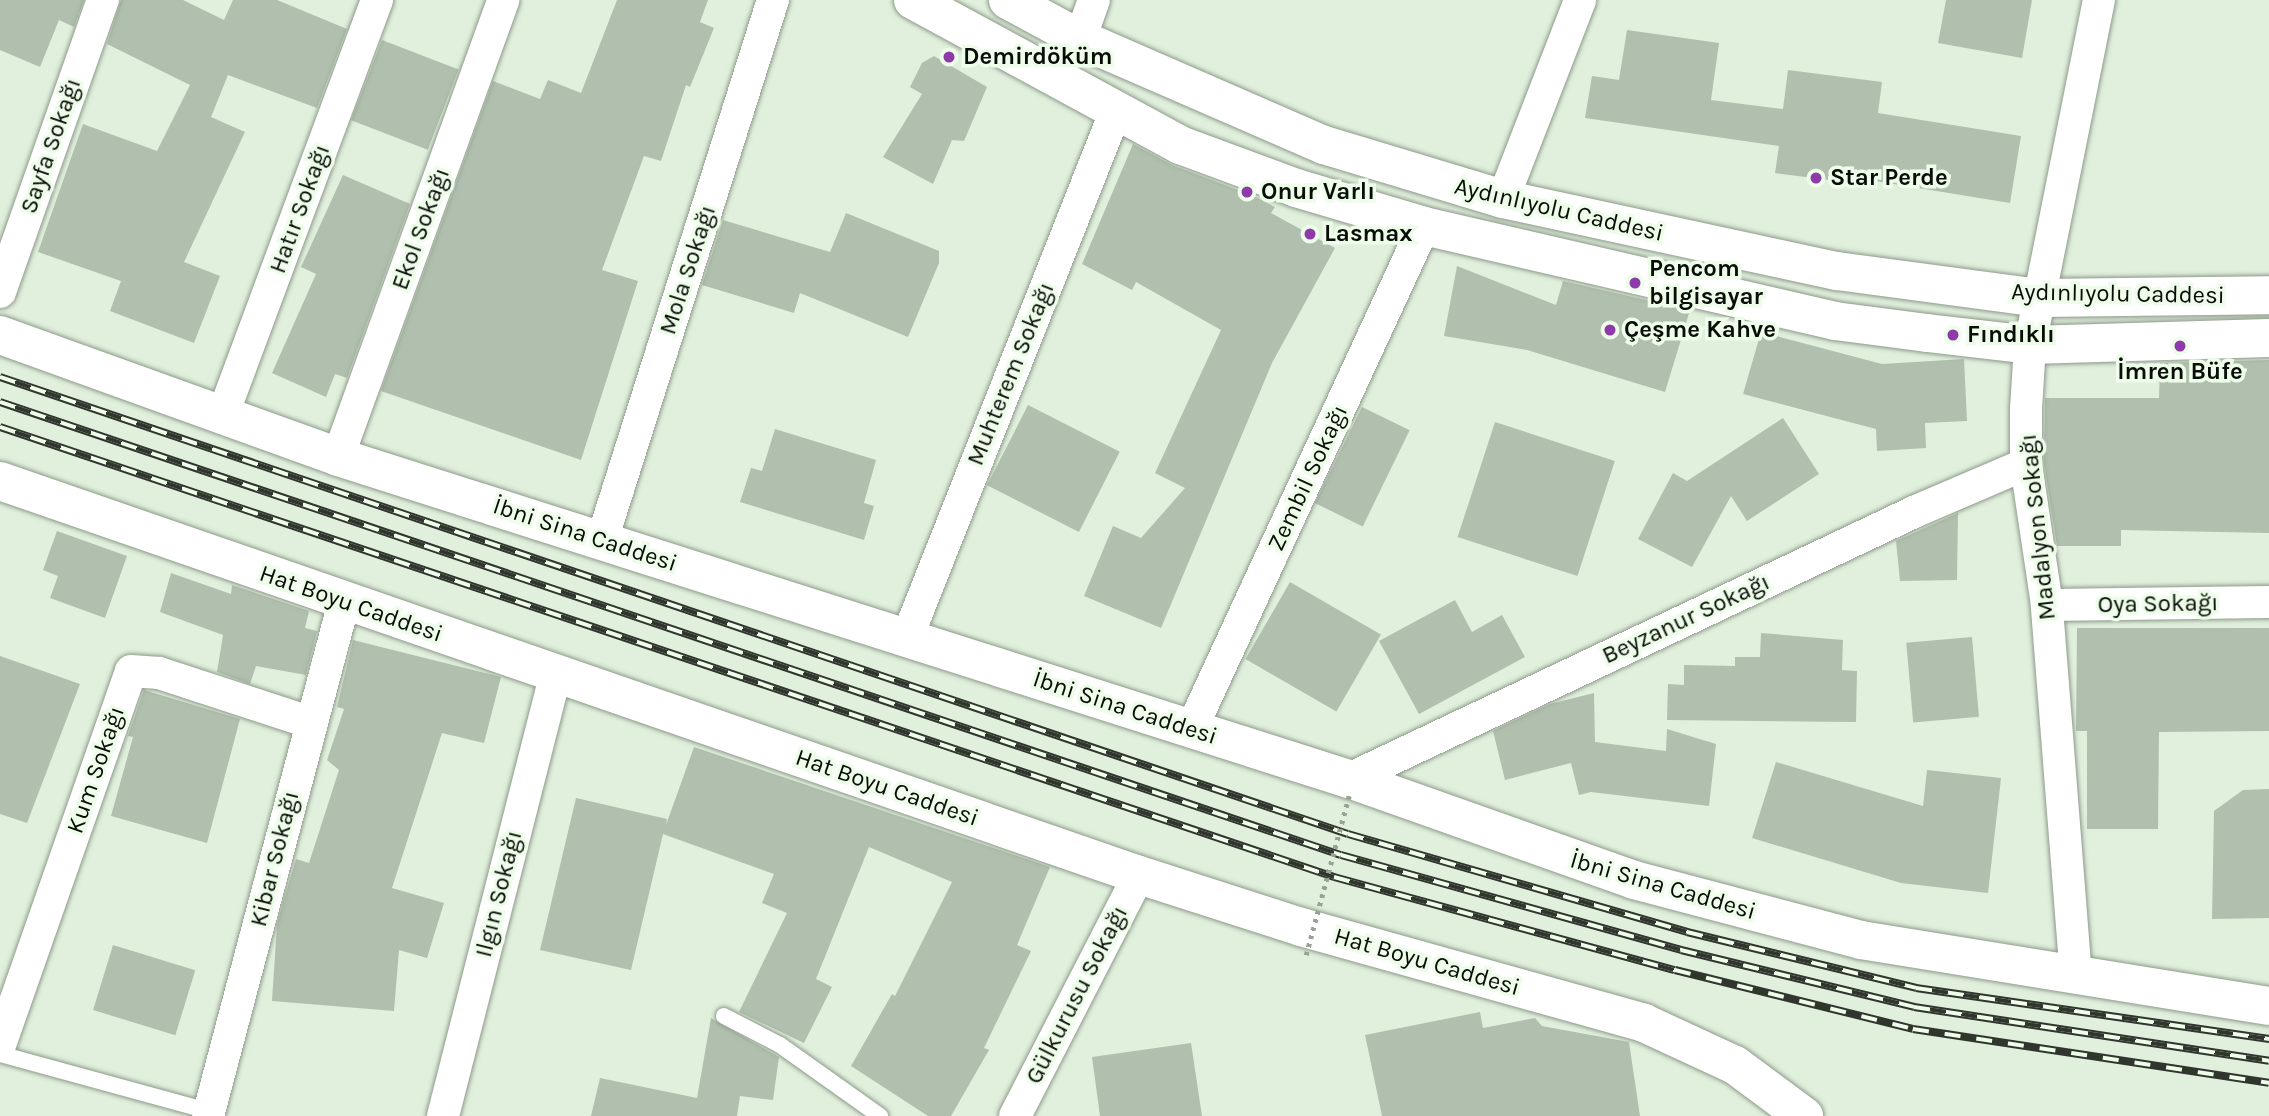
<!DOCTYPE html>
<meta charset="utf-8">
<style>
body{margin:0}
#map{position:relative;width:2269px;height:1116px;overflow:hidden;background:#e1efdd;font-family:Karla,sans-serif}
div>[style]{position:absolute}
.building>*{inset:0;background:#b1bfae;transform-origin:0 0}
.roads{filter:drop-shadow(0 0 2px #8c9a89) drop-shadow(0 0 2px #8c9a89)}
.lane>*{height:16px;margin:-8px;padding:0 8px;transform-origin:8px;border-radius:8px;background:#fff}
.street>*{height:32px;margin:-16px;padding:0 16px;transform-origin:16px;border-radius:16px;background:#fff}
.secondary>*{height:38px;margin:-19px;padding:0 19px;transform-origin:19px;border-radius:19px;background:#fff}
.primary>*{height:38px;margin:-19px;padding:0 19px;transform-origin:19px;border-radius:19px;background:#fff}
.rail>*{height:8px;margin-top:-4px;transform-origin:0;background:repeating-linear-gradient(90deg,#eefdea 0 16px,#30362e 0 32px);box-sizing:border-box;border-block:2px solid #30362e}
.path-bridge>*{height:4.5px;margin-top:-2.25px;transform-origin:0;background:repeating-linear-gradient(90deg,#98a395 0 3.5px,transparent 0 8.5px)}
.dots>*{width:19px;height:19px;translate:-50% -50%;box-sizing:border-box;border:4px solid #eefdea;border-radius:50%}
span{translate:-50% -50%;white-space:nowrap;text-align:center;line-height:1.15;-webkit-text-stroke:7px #eefdea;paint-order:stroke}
.poi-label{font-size:24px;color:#080d07;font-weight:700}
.left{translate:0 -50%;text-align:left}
.street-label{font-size:24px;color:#080d07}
</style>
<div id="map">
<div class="building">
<i style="clip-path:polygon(0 0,84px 0,74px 27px,59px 20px,40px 67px,0 50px)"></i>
<i style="clip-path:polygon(121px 0,183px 0,224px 20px,233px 0,277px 0,347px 29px,317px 108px,228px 75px,211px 117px,245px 132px,184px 262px,220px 276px,194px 343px,110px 311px,121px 281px,38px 252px,83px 124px,157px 151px,190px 85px,107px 44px)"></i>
<i style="clip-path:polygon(617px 0,708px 0,700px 22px,714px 28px,690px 87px,686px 85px,661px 161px,644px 156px,602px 270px,638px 281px,581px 460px,381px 391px,493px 81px,540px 99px,548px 80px,581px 93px)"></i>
<i style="clip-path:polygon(1946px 0,2032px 0,2022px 58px,1938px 43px)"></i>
<i style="clip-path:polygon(1627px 30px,1719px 43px,1711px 100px,1783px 109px,1788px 70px,1882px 82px,1878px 113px,2021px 136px,2010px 203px,1869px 180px,1869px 185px,1775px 173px,1779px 146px,1585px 118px,1592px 76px,1619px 80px)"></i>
<i style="left:382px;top:40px;width:82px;height:86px;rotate:21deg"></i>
<i style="clip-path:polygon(934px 56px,987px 87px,964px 141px,952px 140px,933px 184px,883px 157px,922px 94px,910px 87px,922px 63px)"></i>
<i style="clip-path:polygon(1133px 144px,1172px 165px,1254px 196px,1275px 207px,1271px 213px,1335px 248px,1272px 363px,1161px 628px,1084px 596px,1113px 526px,1141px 538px,1185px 488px,1155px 473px,1221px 330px,1136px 282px,1132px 290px,1082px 264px)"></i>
<i style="clip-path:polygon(343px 175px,410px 204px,347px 378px,335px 374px,326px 397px,272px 373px,316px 274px,301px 267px)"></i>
<i style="clip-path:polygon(846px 213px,939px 251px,939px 263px,908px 337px,800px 293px,794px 313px,702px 285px,723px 220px,830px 252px)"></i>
<i style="clip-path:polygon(1457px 266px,1556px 305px,1563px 281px,1690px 310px,1665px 392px,1527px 350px,1444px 336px)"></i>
<i style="clip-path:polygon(1761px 332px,1882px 364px,1964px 359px,1967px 421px,1925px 423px,1926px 448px,1877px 451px,1876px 429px,1743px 394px)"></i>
<i style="clip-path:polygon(2269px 360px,2269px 533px,2121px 530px,2121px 546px,2057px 546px,2044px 463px,2045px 398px,2159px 398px,2160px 363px)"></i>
<i style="left:1028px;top:405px;width:103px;height:90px;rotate:27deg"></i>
<i style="left:1362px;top:407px;width:53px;height:107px;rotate:26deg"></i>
<i style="clip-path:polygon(1783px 418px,1819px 474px,1747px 521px,1731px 496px,1692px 567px,1638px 539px,1673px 473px,1687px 481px)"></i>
<i style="left:1495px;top:422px;width:126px;height:121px;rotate:18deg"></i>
<i style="clip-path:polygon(775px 429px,876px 460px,864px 503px,874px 506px,864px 540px,740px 502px,751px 468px,762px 471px)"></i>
<i style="clip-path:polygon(1958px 513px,1957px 580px,1900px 581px,1896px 541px)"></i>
<i style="clip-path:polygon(57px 531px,127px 556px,105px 618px,50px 598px,58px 576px,43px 570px)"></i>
<i style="clip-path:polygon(171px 573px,231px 594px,232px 585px,309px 611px,305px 628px,317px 631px,306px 675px,256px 666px,250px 684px,217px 672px,223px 635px,160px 612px)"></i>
<i style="left:1290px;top:582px;width:105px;height:89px;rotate:30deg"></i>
<i style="clip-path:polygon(1455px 600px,1472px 632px,1502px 615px,1525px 657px,1419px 714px,1379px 641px)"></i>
<i style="clip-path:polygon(2077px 628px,2269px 628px,2269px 731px,2159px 732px,2158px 829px,2087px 829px,2087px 731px,2076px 731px)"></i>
<i style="clip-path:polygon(1761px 633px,1843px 640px,1842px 670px,1857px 671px,1856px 722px,1667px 720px,1668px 684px,1684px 685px,1684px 665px,1735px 666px,1735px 657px,1760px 657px)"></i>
<i style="left:1972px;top:637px;width:80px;height:66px;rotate:85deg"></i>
<i style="clip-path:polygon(353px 640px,501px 677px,484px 743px,442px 733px,392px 888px,444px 903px,427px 958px,399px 950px,394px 1011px,272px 1001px,277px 925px,285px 896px,296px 859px,309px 863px,339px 770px,327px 760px,344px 709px,337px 707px)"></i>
<i style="clip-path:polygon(0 656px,80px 684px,27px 823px,0 814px)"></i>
<i style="clip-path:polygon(144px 690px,240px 719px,207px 843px,111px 816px,133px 737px,128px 736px)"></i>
<i style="clip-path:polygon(1594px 693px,1595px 742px,1666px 751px,1667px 729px,1716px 744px,1709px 806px,1591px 792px,1579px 795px,1571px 763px,1505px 780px,1493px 731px,1550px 704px)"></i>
<i style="clip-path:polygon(694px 747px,1050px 867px,1017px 945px,1031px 951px,984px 1048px,989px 1050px,951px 1116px,928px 1116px,851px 1066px,892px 994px,895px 996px,952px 882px,869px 847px,816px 979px,832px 987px,804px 1043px,739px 1012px,787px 913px,762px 903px,774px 874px,663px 834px,631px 970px,540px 950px,576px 798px,667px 819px,666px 825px)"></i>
<i style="clip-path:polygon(1776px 762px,1923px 806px,1927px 770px,2001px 778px,1988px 893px,1901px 883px,1752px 838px)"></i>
<i style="clip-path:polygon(2269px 789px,2269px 918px,2212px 919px,2214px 811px,2243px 790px)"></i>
<i style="left:113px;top:945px;width:86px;height:68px;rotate:17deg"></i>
<i style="clip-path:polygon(1480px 1012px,1483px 1028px,1535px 1018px,1542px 1026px,1629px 1042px,1640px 1116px,1382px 1116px,1365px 1035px)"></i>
<i style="clip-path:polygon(711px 1018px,779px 1057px,773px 1100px,740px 1096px,737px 1116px,591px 1116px,600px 1078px,697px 1098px)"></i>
<i style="clip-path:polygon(1191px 1043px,1202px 1116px,1100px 1116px,1092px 1057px)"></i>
</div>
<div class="roads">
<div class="lane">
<i style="left:724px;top:1016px;width:63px;rotate:27.4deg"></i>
<i style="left:780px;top:1045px;width:123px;rotate:35.4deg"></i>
<i style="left:0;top:1054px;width:217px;rotate:15.3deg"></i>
</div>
<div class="street">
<i style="left:1080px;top:39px;width:41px;rotate:-70.3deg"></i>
<i style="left:1503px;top:199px;width:213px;rotate:-68.8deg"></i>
<i style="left:0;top:292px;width:310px;rotate:-70.6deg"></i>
<i style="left:222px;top:417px;width:445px;rotate:-69.6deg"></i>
<i style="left:338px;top:457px;width:486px;rotate:-70.1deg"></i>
<i style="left:602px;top:540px;width:566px;rotate:-72.43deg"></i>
<i style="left:2047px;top:605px;width:222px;rotate:-0.8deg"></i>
<i style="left:907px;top:638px;width:568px;rotate:-68.4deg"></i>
<i style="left:1191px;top:730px;width:555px;rotate:-65.19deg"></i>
<i style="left:1349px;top:779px;width:625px;rotate:-25.29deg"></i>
<i style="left:1914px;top:512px;width:122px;rotate:-23.2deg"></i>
<i style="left:2076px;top:977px;width:373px;rotate:-94.5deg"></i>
<i style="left:2047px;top:605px;width:143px;rotate:-98.5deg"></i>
<i style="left:2026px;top:464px;width:55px;rotate:-90deg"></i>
<i style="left:2026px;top:409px;width:64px;rotate:-86.4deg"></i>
<i style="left:2030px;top:345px;width:352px;rotate:-78.7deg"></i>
<i style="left:0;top:1045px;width:396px;rotate:-70.7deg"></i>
<i style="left:131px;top:671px;width:28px;rotate:4deg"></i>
<i style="left:159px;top:673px;width:158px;rotate:18.1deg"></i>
<i style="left:208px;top:1116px;width:532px;rotate:-75.18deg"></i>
<i style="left:443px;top:1116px;width:457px;rotate:-75.7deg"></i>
<i style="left:1015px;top:1116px;width:271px;rotate:-62.8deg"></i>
</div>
<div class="secondary">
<i style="left:0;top:335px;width:359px;rotate:19.8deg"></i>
<i style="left:338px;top:457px;width:1061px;rotate:17.67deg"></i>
<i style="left:1349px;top:779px;width:302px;rotate:19.5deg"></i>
<i style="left:1634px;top:880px;width:235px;rotate:14.8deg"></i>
<i style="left:1861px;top:940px;width:413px;rotate:9.2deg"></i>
<i style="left:0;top:481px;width:1205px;rotate:19.08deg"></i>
<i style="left:1139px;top:875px;width:170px;rotate:17.8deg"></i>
<i style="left:1301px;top:927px;width:356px;rotate:15.6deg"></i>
<i style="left:1644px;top:1023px;width:100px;rotate:24.8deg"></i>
<i style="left:1735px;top:1065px;width:86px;rotate:36.5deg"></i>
</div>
<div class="primary">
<i style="left:913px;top:0;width:304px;rotate:28.5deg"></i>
<i style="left:1180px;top:145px;width:124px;rotate:20.3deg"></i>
<i style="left:1296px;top:188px;width:134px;rotate:16.5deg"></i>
<i style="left:1424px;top:226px;width:422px;rotate:13deg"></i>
<i style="left:1835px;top:321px;width:93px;rotate:7.4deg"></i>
<i style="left:1927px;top:333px;width:104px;rotate:6.6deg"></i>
<i style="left:2030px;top:345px;width:239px;rotate:-1.7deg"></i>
<i style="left:1008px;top:0;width:82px;rotate:28.4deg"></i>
<i style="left:1080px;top:39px;width:266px;rotate:23.5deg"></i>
<i style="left:1324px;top:145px;width:187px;rotate:16.8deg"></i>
<i style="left:1503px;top:199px;width:342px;rotate:12.2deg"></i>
<i style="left:1837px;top:271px;width:204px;rotate:7.6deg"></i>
<i style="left:2039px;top:298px;width:230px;rotate:-0.7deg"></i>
</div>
</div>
<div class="rail">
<i style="left:0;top:377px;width:1423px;rotate:18.73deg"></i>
<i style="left:1348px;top:834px;width:353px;rotate:16.1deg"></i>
<i style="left:1687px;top:932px;width:236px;rotate:13.7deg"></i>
<i style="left:1916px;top:988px;width:357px;rotate:8.2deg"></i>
<i style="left:0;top:402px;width:1415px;rotate:18.67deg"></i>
<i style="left:1341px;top:855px;width:353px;rotate:15.6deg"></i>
<i style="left:1681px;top:950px;width:240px;rotate:13.7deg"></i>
<i style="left:1914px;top:1007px;width:359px;rotate:8.6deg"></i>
<i style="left:0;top:427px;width:1408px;rotate:18.64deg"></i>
<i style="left:1334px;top:877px;width:353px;rotate:15.3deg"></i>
<i style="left:1675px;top:970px;width:245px;rotate:13.9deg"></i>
<i style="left:1913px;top:1029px;width:360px;rotate:8.6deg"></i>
</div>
<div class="path-bridge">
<i style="left:1306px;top:955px;width:165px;rotate:-74.9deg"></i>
</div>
<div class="dots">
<i style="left:949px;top:57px;background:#8e3baa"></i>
<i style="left:1816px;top:178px;background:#8e3baa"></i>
<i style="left:1247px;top:192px;background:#8e3baa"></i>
<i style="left:1310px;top:234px;background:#8e3baa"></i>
<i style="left:1635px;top:283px;background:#8e3baa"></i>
<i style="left:1610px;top:330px;background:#8e3baa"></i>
<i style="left:1953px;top:335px;background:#8e3baa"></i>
<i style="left:2180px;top:346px;background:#8e3baa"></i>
</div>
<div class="poi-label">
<span class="left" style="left:963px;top:57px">Demirdöküm</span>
<span class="left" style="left:1830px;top:178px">Star Perde</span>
<span class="left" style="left:1261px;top:192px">Onur Varlı</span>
<span class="left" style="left:1324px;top:234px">Lasmax</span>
<span class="left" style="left:1649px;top:283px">Pencom<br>bilgisayar</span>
<span class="left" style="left:1624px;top:330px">Çeşme Kahve</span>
<span class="left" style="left:1967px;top:335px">Fındıklı</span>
<span style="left:2180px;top:372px">İmren Büfe</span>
</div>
<div class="street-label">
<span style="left:51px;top:146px;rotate:-71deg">Sayfa Sokağı</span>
<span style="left:300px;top:209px;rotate:-70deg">Hatır Sokağı</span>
<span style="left:1559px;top:210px;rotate:13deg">Aydınlıyolu Caddesi</span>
<span style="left:421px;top:229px;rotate:-70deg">Ekol Sokağı</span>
<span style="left:688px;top:270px;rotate:-72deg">Mola Sokağı</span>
<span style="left:2118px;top:294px;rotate:1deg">Aydınlıyolu Caddesi</span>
<span style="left:1011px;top:374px;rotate:-68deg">Muhterem Sokağı</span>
<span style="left:1308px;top:478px;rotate:-65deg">Zembil Sokağı</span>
<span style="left:2038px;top:527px;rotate:-96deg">Madalyon Sokağı</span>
<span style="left:585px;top:535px;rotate:18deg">İbni Sina Caddesi</span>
<span style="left:351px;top:604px;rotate:19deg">Hat Boyu Caddesi</span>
<span style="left:2158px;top:604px;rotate:-1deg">Oya Sokağı</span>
<span style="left:1686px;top:619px;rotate:-25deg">Beyzanur Sokağı</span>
<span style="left:1125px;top:708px;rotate:18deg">İbni Sina Caddesi</span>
<span style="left:96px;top:770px;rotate:-71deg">Kum Sokağı</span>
<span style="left:887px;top:788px;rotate:19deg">Hat Boyu Caddesi</span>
<span style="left:275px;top:859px;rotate:-76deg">Kibar Sokağı</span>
<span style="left:1663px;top:886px;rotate:16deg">İbni Sina Caddesi</span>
<span style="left:499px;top:894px;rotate:-76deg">Ilgın Sokağı</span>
<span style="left:1427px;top:962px;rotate:16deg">Hat Boyu Caddesi</span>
<span style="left:1077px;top:995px;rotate:-63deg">Gülkurusu Sokağı</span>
</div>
</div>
